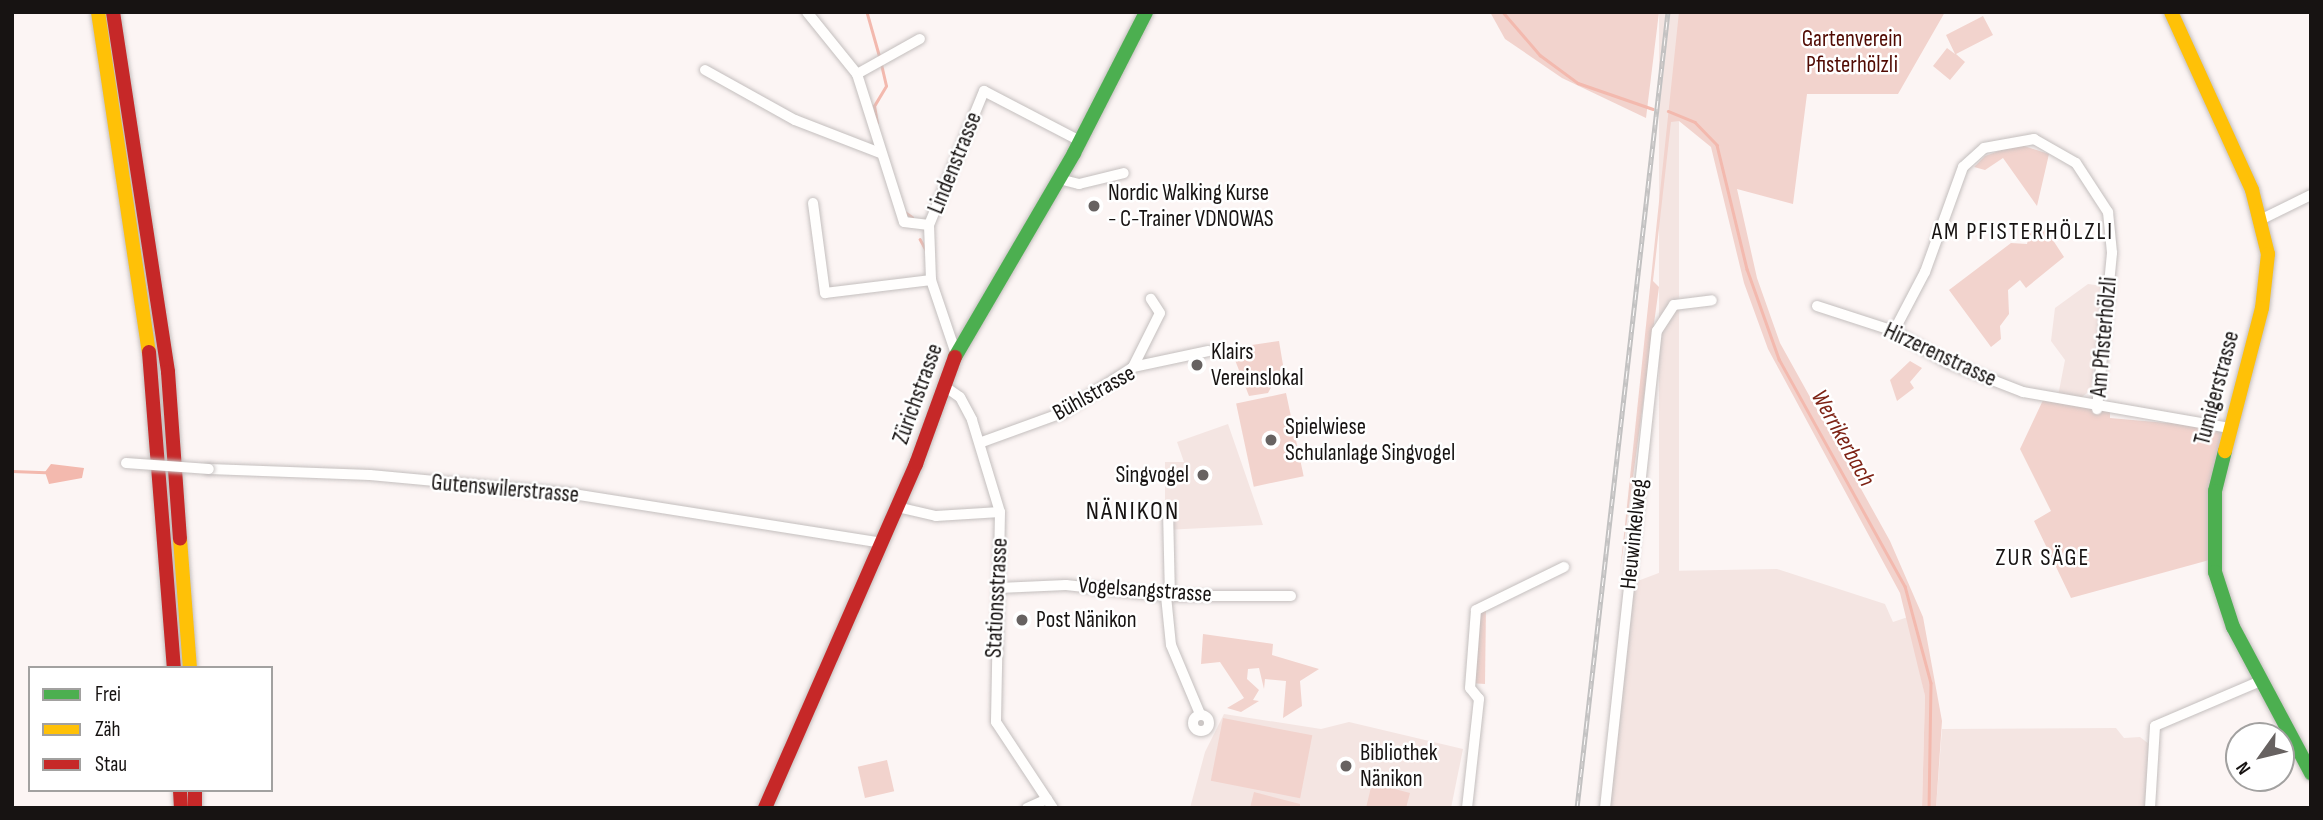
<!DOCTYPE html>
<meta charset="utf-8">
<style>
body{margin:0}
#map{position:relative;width:2323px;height:820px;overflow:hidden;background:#fcf5f4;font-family:"Sofia Sans Condensed",sans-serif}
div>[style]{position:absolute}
.built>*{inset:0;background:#f4e5e2;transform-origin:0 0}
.green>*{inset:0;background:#f2d3cd;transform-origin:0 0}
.water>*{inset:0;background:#f3b9ae}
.stream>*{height:2.5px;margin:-1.25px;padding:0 1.25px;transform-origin:1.25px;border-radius:1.25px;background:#f3b9ae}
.roads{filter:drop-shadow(0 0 2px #c4bfbe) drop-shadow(0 0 2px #c4bfbe)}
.street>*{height:10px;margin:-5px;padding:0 5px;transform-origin:5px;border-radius:5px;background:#fffefd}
.street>.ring{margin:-5px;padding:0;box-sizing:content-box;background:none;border:10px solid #fffefd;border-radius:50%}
.fast>*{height:14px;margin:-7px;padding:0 7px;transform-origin:7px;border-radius:7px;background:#4caf50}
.slow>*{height:14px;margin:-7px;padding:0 7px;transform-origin:7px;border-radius:7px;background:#ffc107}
.jam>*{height:14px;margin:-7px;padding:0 7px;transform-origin:7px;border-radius:7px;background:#c62828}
.rail>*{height:5px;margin-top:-2.5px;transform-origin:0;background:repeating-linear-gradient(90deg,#fff 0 8px,#c2c1c1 0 16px);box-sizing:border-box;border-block:2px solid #c2c1c1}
.bridges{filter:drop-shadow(0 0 2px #c4bfbe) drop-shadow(0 0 2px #c4bfbe)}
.street-bridge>*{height:10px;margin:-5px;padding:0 5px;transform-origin:5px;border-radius:5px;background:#fffefd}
.dots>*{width:19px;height:19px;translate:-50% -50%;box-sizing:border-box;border:4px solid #fff;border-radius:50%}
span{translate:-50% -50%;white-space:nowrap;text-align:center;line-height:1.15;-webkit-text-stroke:5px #fff;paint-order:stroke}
.park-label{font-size:23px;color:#510b03}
.street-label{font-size:23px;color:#171312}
.poi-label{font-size:23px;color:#171312}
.left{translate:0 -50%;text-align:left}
.right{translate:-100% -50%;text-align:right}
.neighbourhood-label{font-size:24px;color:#171312;letter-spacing:2px}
.water-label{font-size:24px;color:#7d2214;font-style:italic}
.quarter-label{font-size:26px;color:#171312;letter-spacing:2px}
.frame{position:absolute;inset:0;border:14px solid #171312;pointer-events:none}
.legend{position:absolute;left:28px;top:666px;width:245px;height:126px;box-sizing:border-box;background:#fff;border:2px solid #a2a1a0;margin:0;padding:9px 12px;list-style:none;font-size:21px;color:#171312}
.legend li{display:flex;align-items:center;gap:14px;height:35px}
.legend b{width:35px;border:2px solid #a2a1a0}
.north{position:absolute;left:2225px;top:722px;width:70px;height:70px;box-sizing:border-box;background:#fff;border:2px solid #a2a1a0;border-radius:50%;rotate:236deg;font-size:19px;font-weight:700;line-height:28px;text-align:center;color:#171312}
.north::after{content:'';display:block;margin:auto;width:24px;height:32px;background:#676261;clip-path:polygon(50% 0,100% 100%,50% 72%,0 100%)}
</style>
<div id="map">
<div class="built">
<i style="left:1659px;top:12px;width:20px;height:801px"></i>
<i style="clip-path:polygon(2088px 284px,2103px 286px,2091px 390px,2078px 400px,2058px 396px,2065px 360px,2051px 341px,2055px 308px)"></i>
<i style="clip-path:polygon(1228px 424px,1263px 525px,1165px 530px,1165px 462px,1184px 462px,1177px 442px)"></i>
<i style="clip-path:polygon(1777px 569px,1885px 604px,1893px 622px,1908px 617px,1925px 696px,1922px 808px,1609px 808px,1635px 582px,1664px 571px)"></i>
<i style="clip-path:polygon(1224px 714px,1321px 729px,1349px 722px,1463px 749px,1451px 808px,1190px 808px,1205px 752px)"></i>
<i style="clip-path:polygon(2116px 728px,2124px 738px,2140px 737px,2149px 744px,2145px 808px,1936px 808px,1942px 729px)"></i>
</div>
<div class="green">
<i style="clip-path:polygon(1490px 12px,1659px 12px,1646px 118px,1562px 78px,1505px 39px)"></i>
<i style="clip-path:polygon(1679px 12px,1945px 12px,1898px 94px,1807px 94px,1793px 204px,1737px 189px,1757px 278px,1780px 343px,1890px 541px,1923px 617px,1942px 721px,1936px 808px,1922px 808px,1925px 696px,1900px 593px,1768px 349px,1744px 283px,1711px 147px,1679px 121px,1671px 122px,1653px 281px,1659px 287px,1620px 572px)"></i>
<i style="clip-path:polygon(1983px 16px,1993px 35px,1956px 54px,1965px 62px,1950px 80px,1933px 66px,1947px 48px,1955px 54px,1946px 35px)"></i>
<i style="clip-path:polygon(2018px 144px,2049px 154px,2037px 206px,2003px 158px,1985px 170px,1974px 167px,1985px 156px)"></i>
<i style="clip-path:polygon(2043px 225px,2064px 257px,2026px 288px,2020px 280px,2008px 290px,2009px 314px,2000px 326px,2001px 339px,1991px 347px,1949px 290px,2011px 243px,2027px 244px,2030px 232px)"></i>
<i style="clip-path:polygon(1279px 341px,1283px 365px,1268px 393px,1249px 396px,1235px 360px,1246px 357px,1245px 346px)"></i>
<i style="clip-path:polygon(1910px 361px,1922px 368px,1910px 382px,1914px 388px,1897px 401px,1890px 380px)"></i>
<i style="left:1286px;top:393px;width:85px;height:51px;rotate:78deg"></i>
<i style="clip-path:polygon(2044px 398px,2110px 411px,2110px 418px,2167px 423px,2169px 416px,2229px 428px,2213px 559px,2071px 598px,2034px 521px,2051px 511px,2020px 449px)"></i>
<i style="clip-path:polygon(1486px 605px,1485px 684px,1470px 683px,1476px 610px)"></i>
<i style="clip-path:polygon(1203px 634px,1273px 644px,1272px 655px,1319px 669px,1300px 681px,1302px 706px,1283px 718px,1286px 681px,1265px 679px,1264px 689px,1259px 668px,1248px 669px,1247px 679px,1259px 690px,1253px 700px,1259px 701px,1241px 712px,1227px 708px,1244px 698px,1220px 662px,1201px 664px)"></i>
<i style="left:1223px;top:718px;width:91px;height:64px;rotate:11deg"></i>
<i style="left:887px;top:760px;width:32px;height:30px;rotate:77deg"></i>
<i style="clip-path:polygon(1372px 783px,1410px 793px,1406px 808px,1366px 808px)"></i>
<i style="clip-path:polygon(1254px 792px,1300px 804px,1300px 808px,1250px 808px)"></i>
</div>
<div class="water">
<i style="clip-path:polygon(51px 464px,84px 468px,82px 478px,49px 484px,45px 472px)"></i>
</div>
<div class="stream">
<i style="left:867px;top:12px;width:48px;rotate:74.2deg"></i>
<i style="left:1503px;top:12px;width:57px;rotate:49.3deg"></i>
<i style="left:1540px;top:55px;width:47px;rotate:36.4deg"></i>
<i style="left:1578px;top:83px;width:79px;rotate:19.1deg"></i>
<i style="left:1668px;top:111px;width:29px;rotate:22deg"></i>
<i style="left:1695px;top:122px;width:32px;rotate:46deg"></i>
<i style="left:1717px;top:145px;width:128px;rotate:76.4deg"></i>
<i style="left:1747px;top:269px;width:96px;rotate:70.4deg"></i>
<i style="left:1779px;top:359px;width:260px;rotate:61deg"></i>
<i style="left:1905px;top:586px;width:100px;rotate:75deg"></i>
<i style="left:1931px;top:683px;width:125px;rotate:90.9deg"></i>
<i style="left:877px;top:123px;width:17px;rotate:-100deg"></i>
<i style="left:874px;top:106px;width:23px;rotate:-59deg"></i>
<i style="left:886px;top:86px;width:22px;rotate:-103deg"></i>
<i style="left:905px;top:212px;width:9px;rotate:36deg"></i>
<i style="left:920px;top:239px;width:13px;rotate:61deg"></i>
<i style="left:12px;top:471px;width:33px;rotate:2deg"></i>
</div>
<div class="roads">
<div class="street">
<i style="left:807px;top:12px;width:80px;rotate:51.1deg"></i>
<i style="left:857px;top:74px;width:155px;rotate:72.4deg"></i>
<i style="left:904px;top:222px;width:25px;rotate:7deg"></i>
<i style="left:705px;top:70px;width:103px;rotate:29.1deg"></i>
<i style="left:795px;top:120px;width:91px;rotate:21.2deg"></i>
<i style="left:857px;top:74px;width:72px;rotate:-29.1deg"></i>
<i style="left:1059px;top:179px;width:21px;rotate:14deg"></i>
<i style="left:1079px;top:184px;width:46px;rotate:-13.7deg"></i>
<i style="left:813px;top:203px;width:91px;rotate:82.4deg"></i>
<i style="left:825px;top:293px;width:107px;rotate:-7deg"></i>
<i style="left:2262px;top:219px;width:55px;rotate:-26.1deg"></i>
<i style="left:929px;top:225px;width:145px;rotate:-67.7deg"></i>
<i style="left:984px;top:91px;width:108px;rotate:27.5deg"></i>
<i style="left:929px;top:225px;width:55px;rotate:87.9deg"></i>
<i style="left:931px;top:280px;width:78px;rotate:71.3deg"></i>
<i style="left:1817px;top:306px;width:81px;rotate:18deg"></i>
<i style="left:1894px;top:331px;width:61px;rotate:30.8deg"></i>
<i style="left:1946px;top:362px;width:83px;rotate:21.3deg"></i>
<i style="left:2023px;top:392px;width:209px;rotate:9.9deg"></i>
<i style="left:1894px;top:331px;width:67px;rotate:-62.3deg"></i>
<i style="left:1925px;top:272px;width:112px;rotate:-70.1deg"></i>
<i style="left:1963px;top:167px;width:28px;rotate:-42deg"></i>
<i style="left:1984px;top:148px;width:51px;rotate:-10.2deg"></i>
<i style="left:2034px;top:139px;width:48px;rotate:29.7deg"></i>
<i style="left:2076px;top:163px;width:59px;rotate:56.9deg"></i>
<i style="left:2108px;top:212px;width:41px;rotate:84.4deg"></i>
<i style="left:2112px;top:253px;width:157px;rotate:95.5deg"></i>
<i style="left:1133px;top:367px;width:60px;rotate:-63.4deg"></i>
<i style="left:1160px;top:313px;width:17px;rotate:-123deg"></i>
<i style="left:944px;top:386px;width:19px;rotate:35deg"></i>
<i style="left:960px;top:397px;width:26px;rotate:62deg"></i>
<i style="left:972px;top:420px;width:96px;rotate:73.1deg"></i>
<i style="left:1000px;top:512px;width:210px;rotate:91.1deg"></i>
<i style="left:996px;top:722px;width:103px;rotate:56.5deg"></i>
<i style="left:982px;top:442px;width:85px;rotate:-19.9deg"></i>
<i style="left:1062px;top:413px;width:85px;rotate:-32.9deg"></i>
<i style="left:1133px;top:367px;width:77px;rotate:-12deg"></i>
<i style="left:209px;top:469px;width:161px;rotate:2.1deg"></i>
<i style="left:370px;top:475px;width:204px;rotate:5.3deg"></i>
<i style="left:573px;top:494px;width:312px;rotate:9deg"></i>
<i style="left:897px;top:507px;width:40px;rotate:13deg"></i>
<i style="left:936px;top:516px;width:64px;rotate:-3.6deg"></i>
<i style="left:1168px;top:510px;width:86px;rotate:88.7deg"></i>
<i style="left:999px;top:588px;width:67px;rotate:-2.6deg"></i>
<i style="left:1066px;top:585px;width:101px;rotate:6.3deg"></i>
<i style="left:1166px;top:596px;width:125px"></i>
<i style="left:1166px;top:596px;width:49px;rotate:84.2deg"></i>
<i style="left:1171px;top:645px;width:75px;rotate:67.2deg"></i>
<i class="ring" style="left:1193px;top:715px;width:6px;height:6px"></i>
<i style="left:1027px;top:808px;width:22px;rotate:-24deg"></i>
<i style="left:1467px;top:808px;width:110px;rotate:-83.7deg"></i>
<i style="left:1479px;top:699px;width:14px;rotate:-129deg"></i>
<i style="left:1470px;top:688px;width:78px;rotate:-85.6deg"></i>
<i style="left:1476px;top:610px;width:98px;rotate:-26deg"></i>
<i style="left:1605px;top:808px;width:480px;rotate:-83.8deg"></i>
<i style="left:1657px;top:331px;width:31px;rotate:-57deg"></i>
<i style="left:1674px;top:305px;width:38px;rotate:-7deg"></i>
<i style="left:2150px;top:808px;width:82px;rotate:-86.5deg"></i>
<i style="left:2155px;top:726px;width:117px;rotate:-23.1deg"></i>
</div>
<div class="fast">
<i style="left:955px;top:357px;width:236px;rotate:-59.7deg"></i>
<i style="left:1074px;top:153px;width:158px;rotate:-62.9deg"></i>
<i style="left:2225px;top:451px;width:41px;rotate:104deg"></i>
<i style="left:2215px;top:491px;width:81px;rotate:90deg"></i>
<i style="left:2215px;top:572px;width:58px;rotate:71.9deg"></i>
<i style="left:2233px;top:627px;width:166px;rotate:61.9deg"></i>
</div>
<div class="slow">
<i style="left:98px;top:12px;width:344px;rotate:81.5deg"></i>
<i style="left:2171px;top:12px;width:196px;rotate:65.5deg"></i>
<i style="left:2252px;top:190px;width:66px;rotate:76deg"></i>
<i style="left:2268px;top:254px;width:54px;rotate:96.3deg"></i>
<i style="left:2262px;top:308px;width:148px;rotate:104.5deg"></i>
<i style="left:180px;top:539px;width:129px;rotate:85.6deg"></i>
</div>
<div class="jam">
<i style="left:113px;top:12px;width:364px;rotate:81.3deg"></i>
<i style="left:168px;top:372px;width:167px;rotate:85.9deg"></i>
<i style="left:149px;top:352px;width:317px;rotate:85.5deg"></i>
<i style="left:180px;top:790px;width:18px;rotate:87deg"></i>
<i style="left:195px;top:790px;width:18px;rotate:90deg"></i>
<i style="left:765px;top:808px;width:376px;rotate:-66.3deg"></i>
<i style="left:916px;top:464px;width:114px;rotate:-70deg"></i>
</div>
</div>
<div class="rail">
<i style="left:1577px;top:808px;width:801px;rotate:-83.48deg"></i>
</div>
<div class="bridges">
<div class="street-bridge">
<i style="left:126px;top:463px;width:83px;rotate:4.1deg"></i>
</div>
</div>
<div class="dots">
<i style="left:1094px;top:206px;background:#676261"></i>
<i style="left:1197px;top:365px;background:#676261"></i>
<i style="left:1271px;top:440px;background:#676261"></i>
<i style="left:1203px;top:475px;background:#676261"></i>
<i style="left:1022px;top:620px;background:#676261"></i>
<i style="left:1346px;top:766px;background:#676261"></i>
</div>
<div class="park-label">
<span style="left:1852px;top:52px">Gartenverein<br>Pfisterhölzli</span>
</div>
<div class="street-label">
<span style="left:955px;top:163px;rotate:-68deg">Lindenstrasse</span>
<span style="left:2104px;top:337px;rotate:-85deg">Am Pfisterhölzli</span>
<span style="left:1940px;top:355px;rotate:25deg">Hirzerenstrasse</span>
<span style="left:2217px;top:388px;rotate:-75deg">Tumigerstrasse</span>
<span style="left:1094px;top:393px;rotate:-29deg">Bühlstrasse</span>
<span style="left:918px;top:394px;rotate:-70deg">Zürichstrasse</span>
<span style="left:505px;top:489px;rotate:5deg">Gutenswilerstrasse</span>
<span style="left:1634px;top:534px;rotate:-84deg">Heuwinkelweg</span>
<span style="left:1145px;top:590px;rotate:4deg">Vogelsangstrasse</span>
<span style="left:997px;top:598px;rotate:-87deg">Stationsstrasse</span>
</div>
<div class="poi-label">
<span class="left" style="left:1108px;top:206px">Nordic Walking Kurse<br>- C-Trainer VDNOWAS</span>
<span class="left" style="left:1211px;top:365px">Klairs<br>Vereinslokal</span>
<span class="left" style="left:1285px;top:440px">Spielwiese<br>Schulanlage Singvogel</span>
<span class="right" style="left:1189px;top:475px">Singvogel</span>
<span class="left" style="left:1036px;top:620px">Post Nänikon</span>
<span class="left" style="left:1360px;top:766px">Bibliothek<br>Nänikon</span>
</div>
<div class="neighbourhood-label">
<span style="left:2023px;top:232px">AM PFISTERHÖLZLI</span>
<span style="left:2043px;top:558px">ZUR SÄGE</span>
</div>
<div class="water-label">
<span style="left:1843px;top:438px;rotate:61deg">Werrikerbach</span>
</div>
<div class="quarter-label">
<span style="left:1133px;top:512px">NÄNIKON</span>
</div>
<div class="frame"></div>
<ul class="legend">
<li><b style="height:9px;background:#4caf50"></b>Frei</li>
<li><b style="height:9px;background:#ffc107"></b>Zäh</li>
<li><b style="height:9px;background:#c62828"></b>Stau</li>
</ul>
<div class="north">N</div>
</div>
